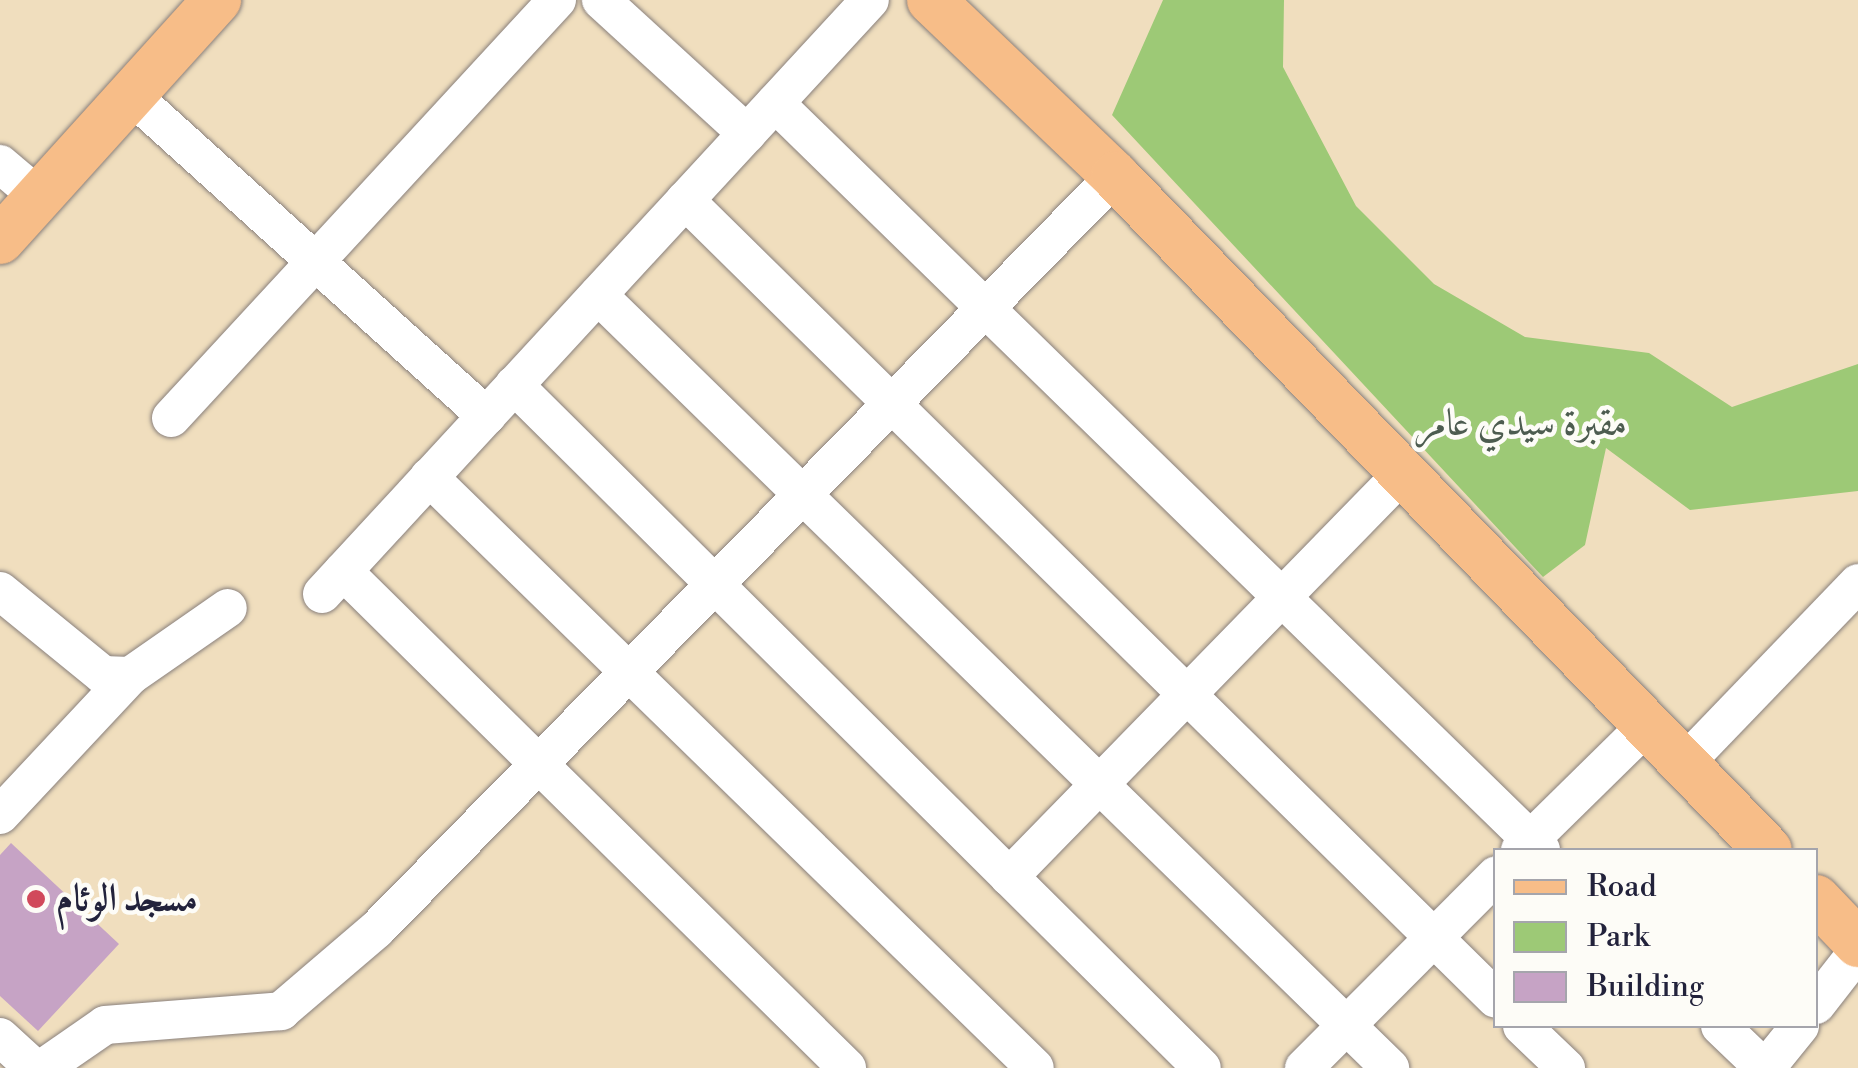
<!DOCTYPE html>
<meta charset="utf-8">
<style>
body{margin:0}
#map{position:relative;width:1858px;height:1068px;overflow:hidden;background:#f0debe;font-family:"Libre Bodoni",Amiri,serif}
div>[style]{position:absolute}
.green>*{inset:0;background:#9dc976}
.building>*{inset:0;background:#c6a3c5}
.roads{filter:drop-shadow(0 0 2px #89807c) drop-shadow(0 0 2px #89807c)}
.minor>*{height:38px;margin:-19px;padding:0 19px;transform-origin:19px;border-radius:19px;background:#fff}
.major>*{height:48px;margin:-24px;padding:0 24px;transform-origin:24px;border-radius:24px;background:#f7bd88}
.dots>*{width:28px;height:28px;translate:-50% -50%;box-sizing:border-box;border:5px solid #fdfcf7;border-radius:50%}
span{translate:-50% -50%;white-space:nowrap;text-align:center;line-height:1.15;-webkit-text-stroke:9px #fdfcf7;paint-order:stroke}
.park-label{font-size:38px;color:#4d5c50}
.poi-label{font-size:38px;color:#22223b;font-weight:700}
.left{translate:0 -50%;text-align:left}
.legend{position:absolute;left:1493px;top:848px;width:325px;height:180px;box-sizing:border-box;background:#fdfcf7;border:2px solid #a5a5ac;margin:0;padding:12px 18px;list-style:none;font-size:30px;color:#22223b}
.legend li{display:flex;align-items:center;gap:20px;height:50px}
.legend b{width:50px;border:2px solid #a5a5ac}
</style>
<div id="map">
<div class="green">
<i style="clip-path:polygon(1163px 0,1284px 0,1283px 67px,1356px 206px,1434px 284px,1525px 337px,1649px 353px,1732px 407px,1858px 364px,1858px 491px,1690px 510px,1606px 448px,1585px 545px,1543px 577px,1112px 115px)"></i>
</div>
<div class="building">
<i style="clip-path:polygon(11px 843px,119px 944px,38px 1031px,0 996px,0 855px)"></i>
</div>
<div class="roads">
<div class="minor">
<i style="left:601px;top:0;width:198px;rotate:42.5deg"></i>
<i style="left:131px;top:95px;width:479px;rotate:42.1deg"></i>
<i style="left:775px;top:103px;width:1070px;rotate:44.28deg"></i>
<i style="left:0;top:164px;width:51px;rotate:40.2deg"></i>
<i style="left:685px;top:200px;width:1138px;rotate:44.57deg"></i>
<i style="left:598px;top:295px;width:1107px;rotate:44.3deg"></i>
<i style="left:514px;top:385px;width:969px;rotate:44.79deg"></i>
<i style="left:171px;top:418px;width:569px;rotate:-47.28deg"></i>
<i style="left:429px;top:477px;width:846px;rotate:44.28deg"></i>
<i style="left:343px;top:571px;width:708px;rotate:44.6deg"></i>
<i style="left:0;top:591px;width:133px;rotate:39.2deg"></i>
<i style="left:103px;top:675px;width:27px;rotate:2deg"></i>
<i style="left:130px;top:676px;width:119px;rotate:-34.8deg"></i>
<i style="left:322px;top:594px;width:808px;rotate:-47.31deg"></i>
<i style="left:1684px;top:764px;width:251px;rotate:-46.1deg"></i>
<i style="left:0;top:815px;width:190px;rotate:-46.9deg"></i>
<i style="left:1520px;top:850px;width:178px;rotate:-44.5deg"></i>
<i style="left:1009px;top:877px;width:564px;rotate:-45.72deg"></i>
<i style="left:1816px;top:1005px;width:68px;rotate:-52.1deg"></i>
<i style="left:1522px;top:1026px;width:61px;rotate:43.7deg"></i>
<i style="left:1720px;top:1026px;width:61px;rotate:43.7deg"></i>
<i style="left:0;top:1037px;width:46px;rotate:42.4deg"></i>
<i style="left:43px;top:1068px;width:75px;rotate:-34.7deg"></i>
<i style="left:105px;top:1025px;width:177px;rotate:-4.5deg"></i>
<i style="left:281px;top:1011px;width:125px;rotate:-40.5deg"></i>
<i style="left:376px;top:930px;width:1056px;rotate:-45.58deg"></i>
<i style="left:1304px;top:1068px;width:272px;rotate:-45.1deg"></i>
<i style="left:1766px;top:1068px;width:54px;rotate:-51deg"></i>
</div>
<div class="major">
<i style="left:931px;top:0;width:255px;rotate:43.7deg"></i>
<i style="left:1115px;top:176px;width:938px;rotate:45.91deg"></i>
<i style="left:0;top:240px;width:324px;rotate:-47.9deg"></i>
<i style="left:1816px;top:899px;width:61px;rotate:46.3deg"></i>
</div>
</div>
<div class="dots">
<i style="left:36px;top:899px;background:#d1495b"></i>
</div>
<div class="park-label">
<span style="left:1521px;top:424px">مقبرة سيدي عامر</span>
</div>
<div class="poi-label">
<span class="left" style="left:56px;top:899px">مسجد الوئام</span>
</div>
<ul class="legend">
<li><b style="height:12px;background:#f7bd88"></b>Road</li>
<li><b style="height:28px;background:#9dc976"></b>Park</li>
<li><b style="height:28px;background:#c6a3c5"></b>Building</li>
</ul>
</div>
